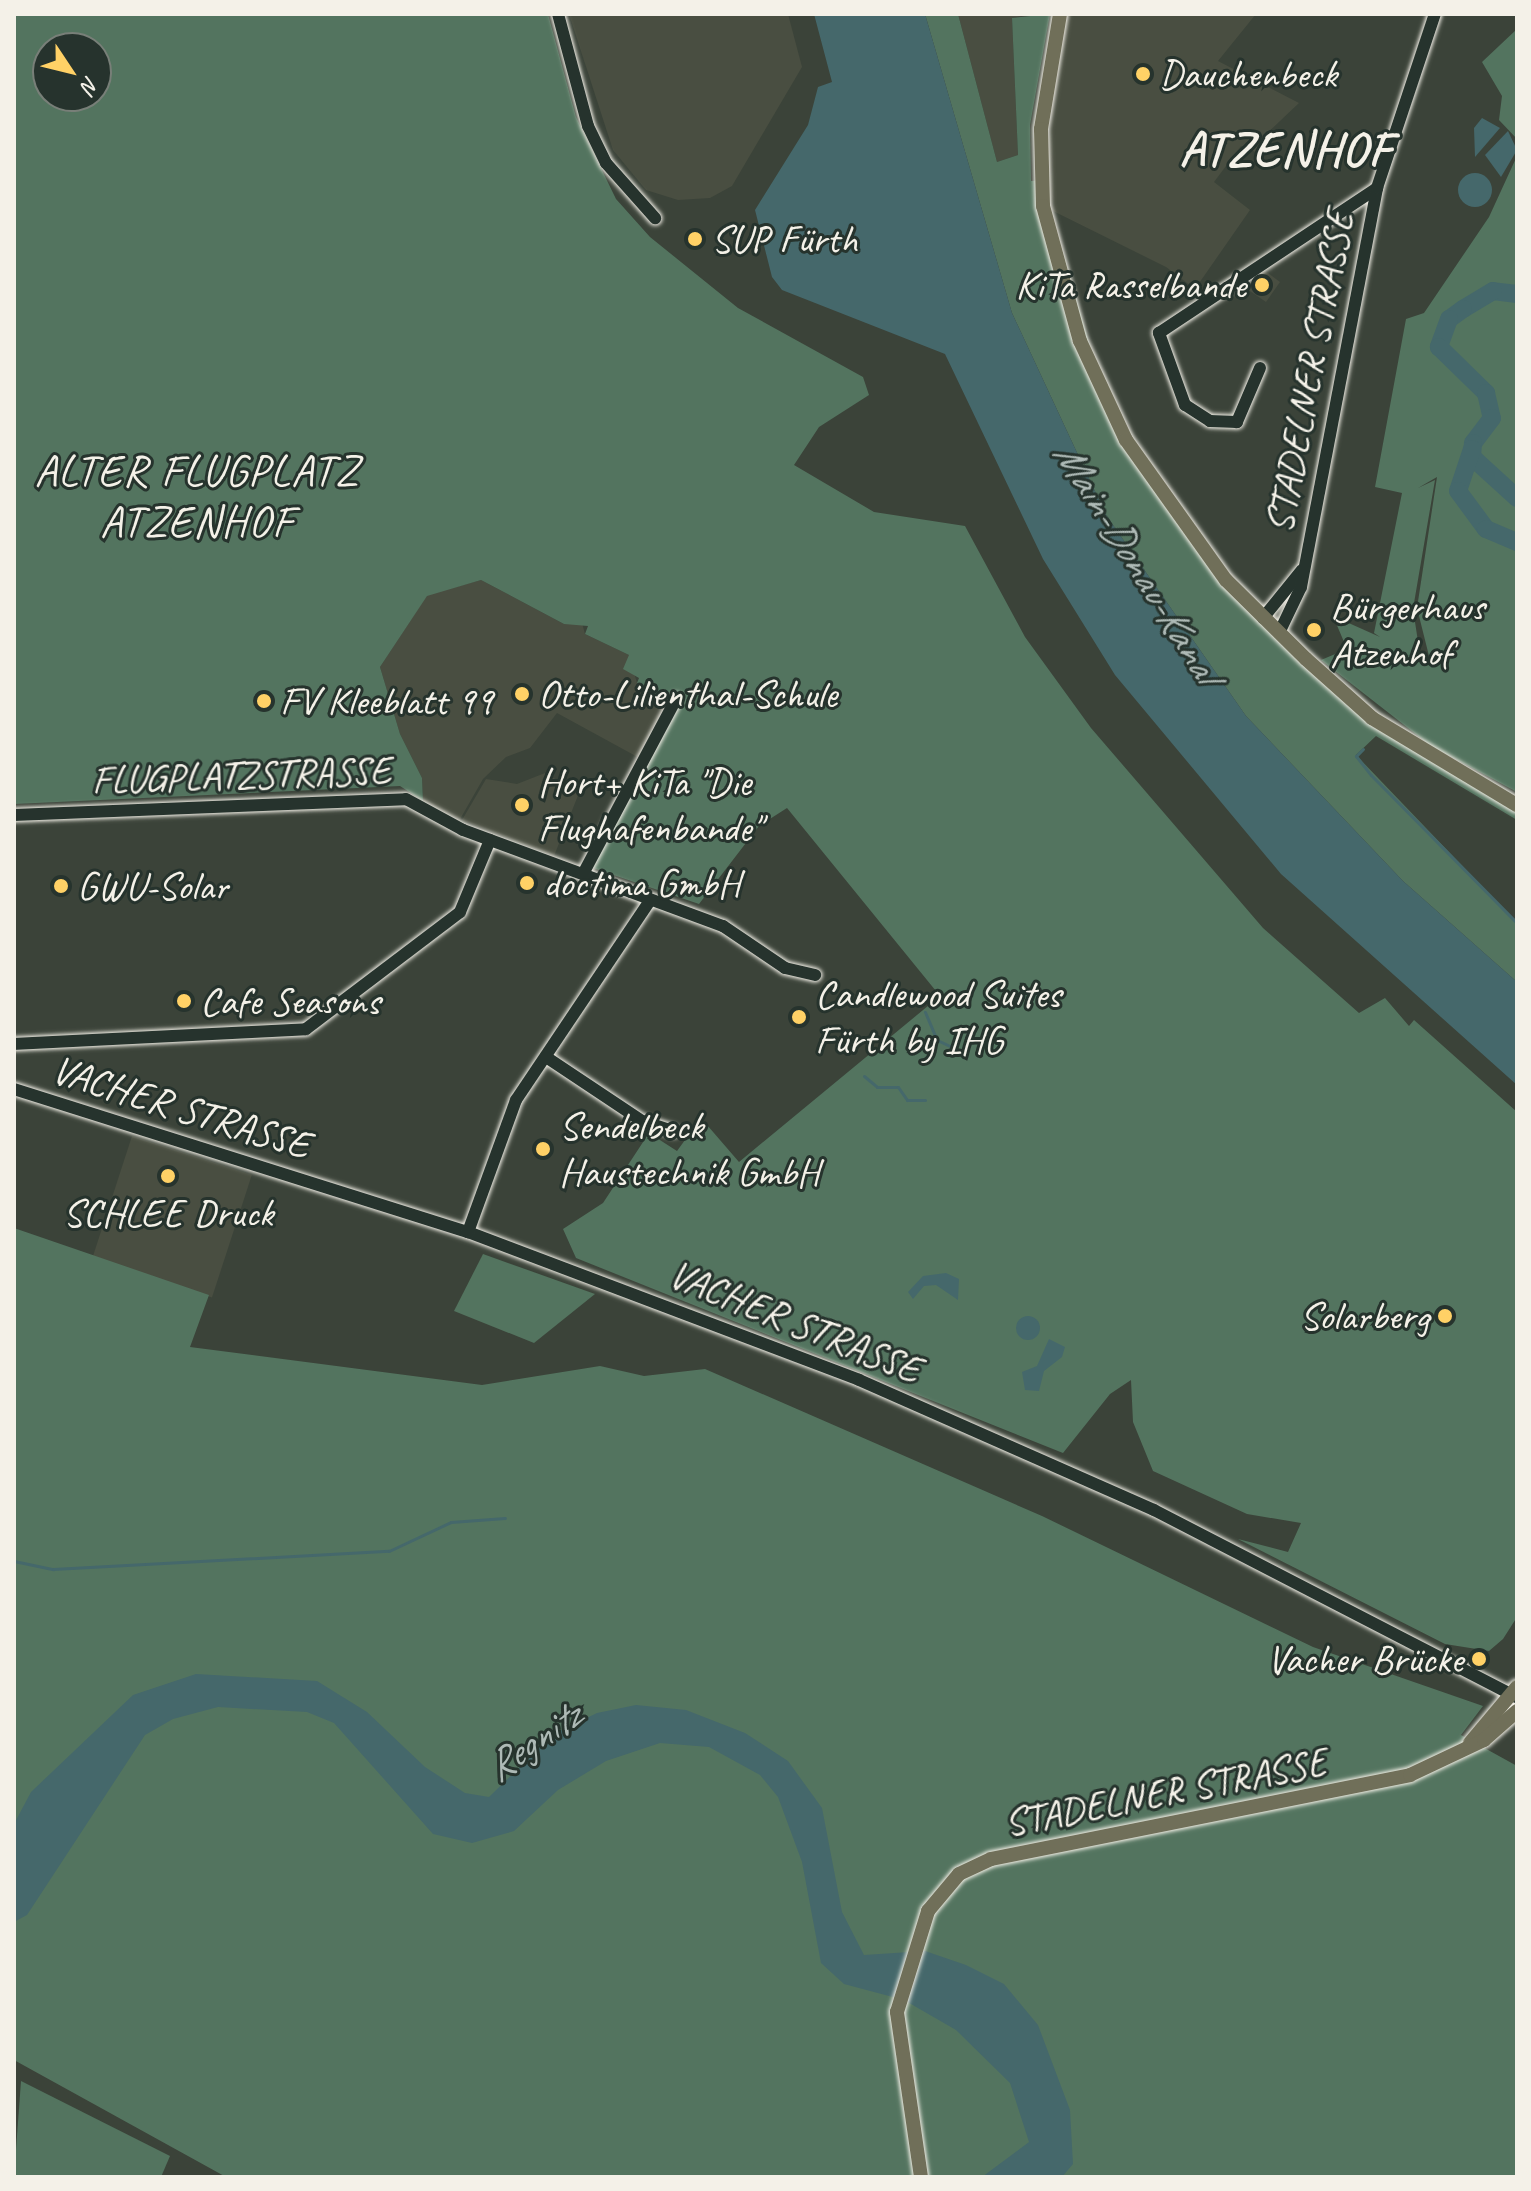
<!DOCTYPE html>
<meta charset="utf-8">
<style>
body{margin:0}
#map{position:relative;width:1531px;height:2191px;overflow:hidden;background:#3b4339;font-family:Caveat,sans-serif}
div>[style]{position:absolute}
.built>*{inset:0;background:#494e41;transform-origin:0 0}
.green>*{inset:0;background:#53745f}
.water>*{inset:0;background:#45686b}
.round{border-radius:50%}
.stream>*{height:3px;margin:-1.5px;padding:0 1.5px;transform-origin:1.5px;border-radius:1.5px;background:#45686b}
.river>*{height:18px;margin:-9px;padding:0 9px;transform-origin:9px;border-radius:9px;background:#45686b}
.roads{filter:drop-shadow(0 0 2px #f4f1e8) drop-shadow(0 0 2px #f4f1e8)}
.minor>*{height:12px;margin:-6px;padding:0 6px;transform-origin:6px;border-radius:6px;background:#26332d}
.major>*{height:14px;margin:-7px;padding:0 7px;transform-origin:7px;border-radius:7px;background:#706f59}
.dots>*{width:22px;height:22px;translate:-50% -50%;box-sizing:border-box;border:4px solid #26332d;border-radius:50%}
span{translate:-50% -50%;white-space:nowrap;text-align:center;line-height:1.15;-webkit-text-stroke:6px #26332d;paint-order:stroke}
.poi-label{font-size:40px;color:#f4f1e8}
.left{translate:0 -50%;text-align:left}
.right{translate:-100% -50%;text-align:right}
.street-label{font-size:40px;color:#f4f1e8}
.water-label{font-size:42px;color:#aebab6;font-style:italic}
.quarter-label{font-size:44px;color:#f4f1e8;letter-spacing:2px}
.district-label{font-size:48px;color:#f4f1e8;font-weight:700;letter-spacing:2px}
.frame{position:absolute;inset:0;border:16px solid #f4f1e8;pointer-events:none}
.north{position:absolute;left:32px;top:32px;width:80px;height:80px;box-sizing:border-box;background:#26332d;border:2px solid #787f78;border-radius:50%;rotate:125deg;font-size:22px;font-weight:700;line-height:32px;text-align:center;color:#f4f1e8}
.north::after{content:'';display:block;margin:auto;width:28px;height:36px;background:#ffd166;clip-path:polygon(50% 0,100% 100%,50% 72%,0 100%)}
</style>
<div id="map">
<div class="built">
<i style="clip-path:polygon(569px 14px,788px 14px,802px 67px,732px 186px,710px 198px,678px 200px,646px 190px,613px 150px)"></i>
<i style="clip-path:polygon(958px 14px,1031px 14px,1012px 18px,1018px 155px,997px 162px)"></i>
<i style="clip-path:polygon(1060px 14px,1256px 14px,1218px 61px,1299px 103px,1259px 141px,1263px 155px,1241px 146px,1214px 182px,1250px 210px,1195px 289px,1166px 267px,1043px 206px)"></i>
<i style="clip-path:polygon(1264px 270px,1280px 282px,1266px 302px,1244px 287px)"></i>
<i style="clip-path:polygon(481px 580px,564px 624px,582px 623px,585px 634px,629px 655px,637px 683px,673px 704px,643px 760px,557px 713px,530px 748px,506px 757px,483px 779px,459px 821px,423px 801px,422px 778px,400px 734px,380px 667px,427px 595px)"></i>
<i style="clip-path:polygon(545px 773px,579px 793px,554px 856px,462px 820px,486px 779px,517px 784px)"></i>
<i style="left:132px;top:1136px;width:126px;height:129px;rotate:18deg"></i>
</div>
<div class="green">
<i style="clip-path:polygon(evenodd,14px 14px,548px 14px,576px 117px,616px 199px,650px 237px,738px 308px,863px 377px,869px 395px,819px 427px,794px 465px,874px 512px,965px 526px,1025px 637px,1091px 728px,1263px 928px,1359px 1013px,1385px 998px,1409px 1026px,1414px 1020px,1517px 1112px,1517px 1617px,1503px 1639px,1489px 1651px,1445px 1644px,1238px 1539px,1288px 1552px,1301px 1523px,1247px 1514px,1153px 1471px,1133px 1422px,1131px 1380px,1110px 1394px,1063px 1453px,576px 1258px,563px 1229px,603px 1203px,649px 1133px,677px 1151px,701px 1118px,739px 1162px,940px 996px,787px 808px,759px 826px,699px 904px,587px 866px,673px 704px,637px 683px,639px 678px,623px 669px,629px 655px,585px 634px,588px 626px,564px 624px,481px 580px,427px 596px,380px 667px,400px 734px,422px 778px,423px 801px,400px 786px,14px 804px,14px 14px,48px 48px,96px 48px,96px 96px,48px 96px,48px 48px)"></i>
<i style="clip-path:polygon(925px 14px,958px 14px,997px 162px,1018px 155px,1012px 18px,1050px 14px,1030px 125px,1031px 181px,1042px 180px,1106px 401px,1226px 580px,1372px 718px,1517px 805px,1517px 820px,1376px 736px,1356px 755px,1517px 923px,1517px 982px,1403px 881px,1246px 716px,1106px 515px,1012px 313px)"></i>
<i style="clip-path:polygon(1517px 29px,1517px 139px,1499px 120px,1502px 96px,1482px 62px)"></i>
<i style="clip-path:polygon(evenodd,1517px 156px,1517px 792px,1431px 746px,1321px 660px,1347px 649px,1333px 616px,1380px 637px,1374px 633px,1402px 493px,1375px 487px,1406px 319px,1424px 313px,1489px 217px,1517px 156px,1437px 477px,1417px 608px,1431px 664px,1421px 663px,1407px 655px,1421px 661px,1413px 609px,1435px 480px,1418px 488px,1437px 477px)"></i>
<i style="clip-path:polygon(14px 1228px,209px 1295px,190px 1347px,482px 1385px,600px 1366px,644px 1376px,705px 1369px,1042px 1516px,1313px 1647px,1483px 1706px,1461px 1735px,1517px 1766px,1517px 2177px,226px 2177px,14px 2060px)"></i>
<i style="clip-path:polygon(483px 1254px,595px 1294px,534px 1343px,454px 1311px)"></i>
<i style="clip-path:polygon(21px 2081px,170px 2156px,161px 2177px,14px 2177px)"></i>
</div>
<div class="water">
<i style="clip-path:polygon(814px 14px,925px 14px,1012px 313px,1106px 515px,1246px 716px,1403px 881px,1517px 982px,1517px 1085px,1281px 874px,1115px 675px,1043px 559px,945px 354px,782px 290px,772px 277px,755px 210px,808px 125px,818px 87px,832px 82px)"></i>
<i style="clip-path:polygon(1482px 118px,1500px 128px,1475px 157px,1474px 128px)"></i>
<i style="clip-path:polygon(1508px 131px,1517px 150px,1501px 177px,1485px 155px)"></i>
<i class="round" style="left:1458px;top:173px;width:34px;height:34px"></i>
<i style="clip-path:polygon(946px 1273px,959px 1279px,958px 1300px,936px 1285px,924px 1286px,913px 1299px,908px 1292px,923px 1276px)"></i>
<i class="round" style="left:1016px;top:1316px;width:24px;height:24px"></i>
<i style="clip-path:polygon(1049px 1339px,1065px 1347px,1062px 1357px,1044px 1371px,1039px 1391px,1025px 1390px,1022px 1372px,1037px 1366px)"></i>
<i style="clip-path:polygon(196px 1674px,317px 1681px,367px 1712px,425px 1767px,465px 1793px,489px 1797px,554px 1734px,597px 1713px,636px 1705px,686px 1710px,745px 1733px,788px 1761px,822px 1808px,842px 1912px,864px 1955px,925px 1951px,966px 1965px,1004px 1984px,1038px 2025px,1070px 2110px,1073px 2164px,1062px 2177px,982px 2177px,1029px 2142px,1010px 2083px,956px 2030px,904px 2000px,844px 1984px,821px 1963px,802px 1862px,778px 1797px,760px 1775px,709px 1747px,660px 1743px,606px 1761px,558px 1790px,514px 1831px,472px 1843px,433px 1834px,334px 1723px,307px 1712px,218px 1707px,173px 1719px,145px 1735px,27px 1915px,14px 1922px,14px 1824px,31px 1792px,133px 1695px)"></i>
</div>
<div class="stream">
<i style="left:1363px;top:749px;width:10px;rotate:135deg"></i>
<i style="left:1356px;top:756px;width:24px;rotate:52deg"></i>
<i style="left:1371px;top:775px;width:208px;rotate:45.4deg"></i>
<i style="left:925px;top:1012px;width:30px;rotate:67deg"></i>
<i style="left:937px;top:1040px;width:29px;rotate:25deg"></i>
<i style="left:864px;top:1076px;width:17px;rotate:40deg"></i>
<i style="left:877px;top:1087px;width:21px"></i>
<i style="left:898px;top:1087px;width:16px;rotate:55deg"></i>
<i style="left:907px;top:1100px;width:18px"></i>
<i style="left:14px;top:1561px;width:40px;rotate:12deg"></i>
<i style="left:53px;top:1569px;width:336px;rotate:-3.1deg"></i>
<i style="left:389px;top:1551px;width:68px;rotate:-25.1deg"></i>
<i style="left:451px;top:1522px;width:54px;rotate:-4.2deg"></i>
</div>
<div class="river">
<i style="left:1517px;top:294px;width:24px;rotate:-173deg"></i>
<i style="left:1493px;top:291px;width:35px;rotate:149deg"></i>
<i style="left:1463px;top:309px;width:17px;rotate:144deg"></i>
<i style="left:1449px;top:319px;width:30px;rotate:110deg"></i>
<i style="left:1439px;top:347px;width:66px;rotate:44.4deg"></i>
<i style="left:1486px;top:393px;width:26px;rotate:77deg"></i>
<i style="left:1492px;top:418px;width:31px;rotate:127deg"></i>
<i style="left:1473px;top:443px;width:14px;rotate:94deg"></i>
<i style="left:1472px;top:457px;width:61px;rotate:42.3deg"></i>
<i style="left:1472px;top:449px;width:44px;rotate:108.4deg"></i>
<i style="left:1458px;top:491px;width:47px;rotate:53.6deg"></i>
<i style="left:1486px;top:529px;width:34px;rotate:23deg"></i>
</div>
<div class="roads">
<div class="minor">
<i style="left:558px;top:14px;width:116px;rotate:75deg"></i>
<i style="left:588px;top:126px;width:41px;rotate:64.1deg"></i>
<i style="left:606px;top:163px;width:74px;rotate:48.3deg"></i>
<i style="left:1260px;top:368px;width:59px;rotate:113.1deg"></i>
<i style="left:1237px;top:422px;width:27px;rotate:-178deg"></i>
<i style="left:1210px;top:421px;width:30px;rotate:-147deg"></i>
<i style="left:1185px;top:405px;width:77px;rotate:-109.9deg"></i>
<i style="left:1159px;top:333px;width:262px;rotate:-33.6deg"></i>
<i style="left:1263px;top:618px;width:62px;rotate:-50.9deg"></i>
<i style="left:1279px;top:633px;width:51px;rotate:-64.4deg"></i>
<i style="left:1301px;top:587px;width:406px;rotate:-79.2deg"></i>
<i style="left:1377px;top:188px;width:183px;rotate:-71.6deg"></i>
<i style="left:14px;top:815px;width:392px;rotate:-2.3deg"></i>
<i style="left:406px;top:799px;width:65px;rotate:28.5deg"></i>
<i style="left:463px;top:830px;width:277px;rotate:20.3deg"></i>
<i style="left:723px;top:926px;width:75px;rotate:34.1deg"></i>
<i style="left:785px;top:968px;width:31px;rotate:13deg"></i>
<i style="left:583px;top:874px;width:198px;rotate:-62deg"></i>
<i style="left:14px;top:1044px;width:292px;rotate:-2.9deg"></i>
<i style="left:306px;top:1029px;width:193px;rotate:-37.2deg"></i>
<i style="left:460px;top:912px;width:78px;rotate:-67.4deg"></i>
<i style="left:546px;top:1057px;width:115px;rotate:33.7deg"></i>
<i style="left:642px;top:1121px;width:33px;rotate:18deg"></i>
<i style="left:14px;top:1089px;width:476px;rotate:17.5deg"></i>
<i style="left:468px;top:1232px;width:418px;rotate:20.7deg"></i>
<i style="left:859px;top:1380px;width:322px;rotate:23.8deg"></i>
<i style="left:1154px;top:1510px;width:408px;rotate:27.3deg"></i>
<i style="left:468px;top:1232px;width:140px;rotate:-70deg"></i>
<i style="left:516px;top:1100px;width:239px;rotate:-56.1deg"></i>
</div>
<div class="major">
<i style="left:1060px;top:14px;width:117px;rotate:99.4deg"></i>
<i style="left:1041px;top:129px;width:77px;rotate:88.5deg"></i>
<i style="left:1043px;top:206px;width:140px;rotate:74.7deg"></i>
<i style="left:1080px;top:341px;width:109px;rotate:65.1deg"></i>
<i style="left:1126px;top:440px;width:172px;rotate:54.5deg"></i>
<i style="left:1226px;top:580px;width:112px;rotate:44.6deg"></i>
<i style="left:1306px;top:659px;width:89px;rotate:41.8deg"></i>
<i style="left:1372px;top:718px;width:169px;rotate:31deg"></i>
<i style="left:1470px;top:1743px;width:73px;rotate:-50deg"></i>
<i style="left:921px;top:2177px;width:167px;rotate:-98.3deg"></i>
<i style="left:897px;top:2012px;width:106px;rotate:-72.9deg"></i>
<i style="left:928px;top:1911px;width:48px;rotate:-50deg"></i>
<i style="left:959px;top:1874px;width:35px;rotate:-25deg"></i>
<i style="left:991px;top:1859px;width:427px;rotate:-11.3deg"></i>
<i style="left:1410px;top:1775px;width:82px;rotate:-25.3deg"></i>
<i style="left:1484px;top:1740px;width:44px;rotate:-41.3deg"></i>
</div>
</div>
<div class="dots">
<i style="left:1143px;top:74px;background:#ffd166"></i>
<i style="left:695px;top:239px;background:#ffd166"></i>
<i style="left:1262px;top:285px;background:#ffd166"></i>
<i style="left:1314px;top:630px;background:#ffd166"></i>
<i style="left:522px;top:694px;background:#ffd166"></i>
<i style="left:264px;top:701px;background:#ffd166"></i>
<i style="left:522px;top:805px;background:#ffd166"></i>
<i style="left:527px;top:883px;background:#ffd166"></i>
<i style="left:61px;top:886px;background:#ffd166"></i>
<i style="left:184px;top:1001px;background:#ffd166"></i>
<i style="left:799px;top:1017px;background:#ffd166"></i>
<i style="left:543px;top:1149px;background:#ffd166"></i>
<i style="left:168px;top:1176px;background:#ffd166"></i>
<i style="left:1445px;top:1316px;background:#ffd166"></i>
<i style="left:1479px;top:1659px;background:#ffd166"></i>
</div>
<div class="poi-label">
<span class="left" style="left:1159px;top:74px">Dauchenbeck</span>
<span class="left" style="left:711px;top:239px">SUP Fürth</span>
<span class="right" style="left:1246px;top:285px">KiTa Rasselbande</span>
<span class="left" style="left:1330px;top:630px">Bürgerhaus<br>Atzenhof</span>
<span class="left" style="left:538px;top:694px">Otto-Lilienthal-Schule</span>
<span class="left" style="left:280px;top:701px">FV Kleeblatt 99</span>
<span class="left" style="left:538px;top:805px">Hort+ KiTa "Die<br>Flughafenbande"</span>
<span class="left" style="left:543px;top:883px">doctima GmbH</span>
<span class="left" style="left:77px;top:886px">GWU-Solar</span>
<span class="left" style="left:815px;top:1017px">Candlewood Suites<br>Fürth by IHG</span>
<span class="left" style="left:200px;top:1001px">Cafe Seasons</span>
<span class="left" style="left:559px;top:1149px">Sendelbeck<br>Haustechnik GmbH</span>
<span style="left:168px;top:1213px">SCHLEE Druck</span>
<span class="right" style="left:1429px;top:1316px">Solarberg</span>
<span class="right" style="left:1463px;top:1659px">Vacher Brücke</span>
</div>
<div class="street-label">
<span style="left:1309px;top:372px;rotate:-79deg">STADELNER STRASSE</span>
<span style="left:241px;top:775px;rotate:-2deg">FLUGPLATZSTRASSE</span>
<span style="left:181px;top:1107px;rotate:17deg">VACHER STRASSE</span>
<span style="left:795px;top:1321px;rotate:22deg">VACHER STRASSE</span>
<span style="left:1165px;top:1792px;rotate:-11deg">STADELNER STRASSE</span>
</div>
<div class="water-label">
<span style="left:1136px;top:562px;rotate:58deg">Main-Donau-Kanal</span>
<span style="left:533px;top:1742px;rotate:-35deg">Regnitz</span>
</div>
<div class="quarter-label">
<span style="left:197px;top:497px">ALTER FLUGPLATZ<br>ATZENHOF</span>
</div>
<div class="district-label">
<span style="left:1286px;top:150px">ATZENHOF</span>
</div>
<div class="frame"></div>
<div class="north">N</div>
</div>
